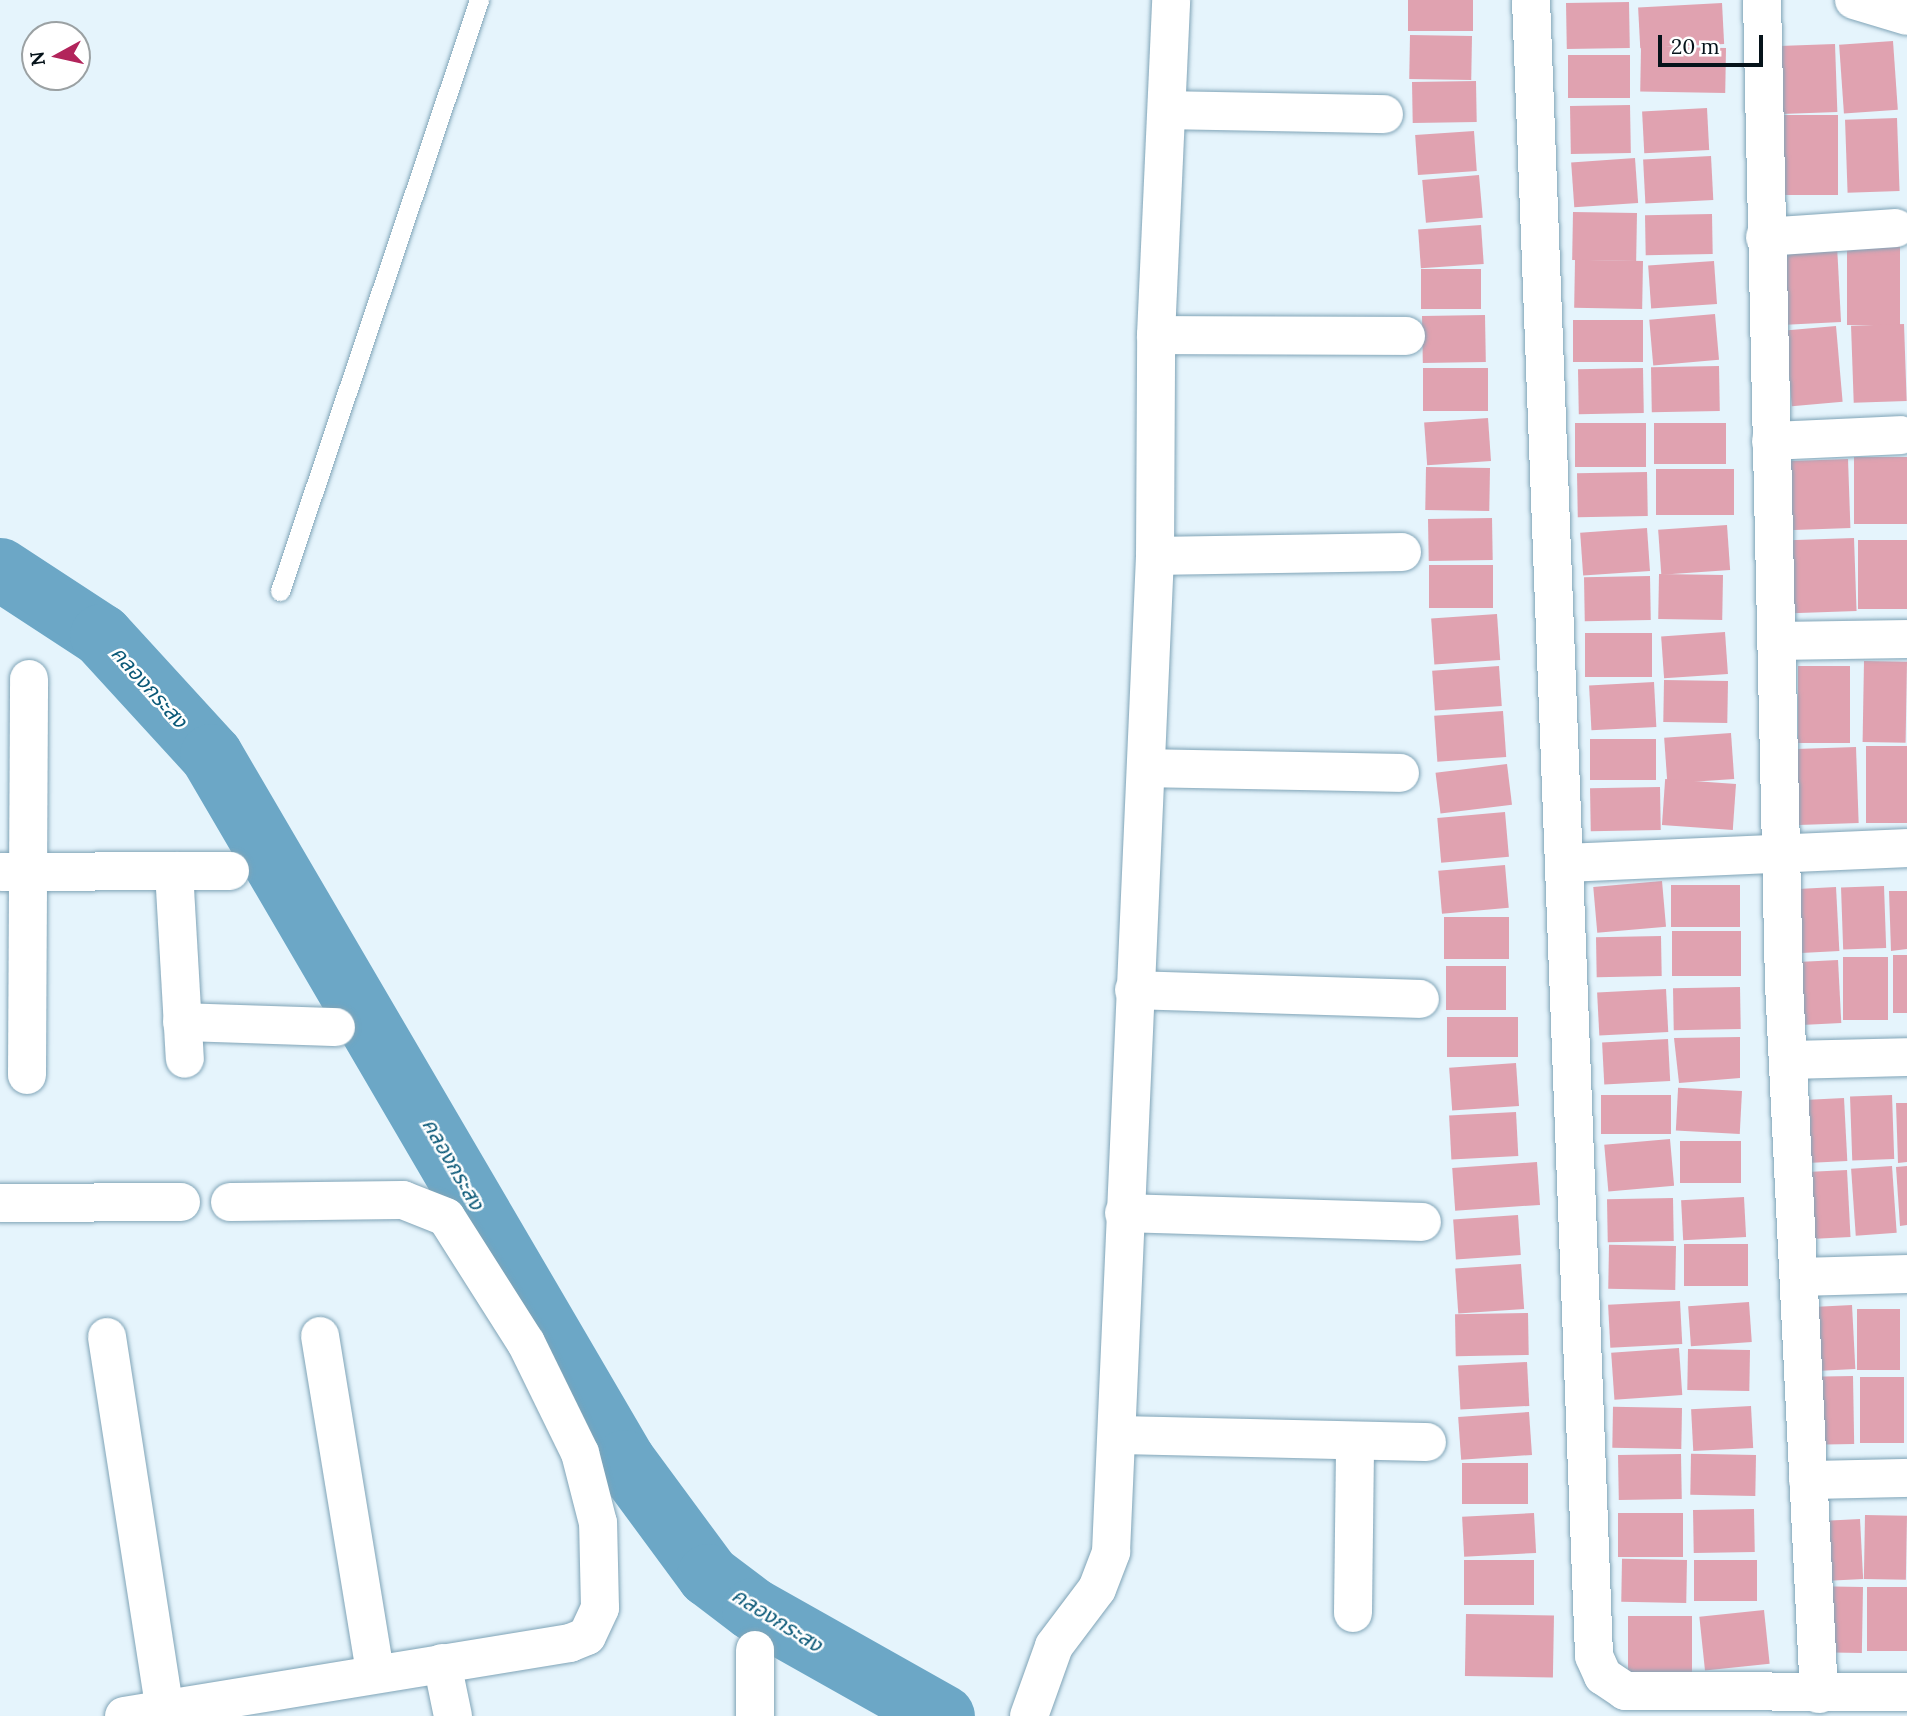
<!DOCTYPE html>
<meta charset="utf-8">
<style>
body{margin:0}
#map{position:relative;width:1907px;height:1716px;overflow:hidden;background:#e5f4fc;font-family:Lora,"Noto Sans Thai",serif}
div>[style]{position:absolute}
.river>*{height:63px;margin:-31.5px;padding:0 31.5px;transform-origin:31.5px;border-radius:31.5px;background:#6ca7c6}
.building>*{inset:0;background:#e0a2b0;transform-origin:0 0}
.roads{filter:drop-shadow(0 0 2px #80a4b7) drop-shadow(0 0 2px #80a4b7)}
.lane>*{height:19px;margin:-9.5px;padding:0 9.5px;transform-origin:9.5px;border-radius:9.5px;background:#fff}
.street>*{height:38px;margin:-19px;padding:0 19px;transform-origin:19px;border-radius:19px;background:#fff}
span{translate:-50% -50%;white-space:nowrap;text-align:center;line-height:1.15;-webkit-text-stroke:5px #fff;paint-order:stroke}
.water-label{font-size:21px;color:#0b5978;font-style:italic}
.north{position:absolute;left:21px;top:21px;width:70px;height:70px;box-sizing:border-box;background:#fff;border:2px solid #9ba1a3;border-radius:50%;rotate:262deg;font-size:19px;font-weight:700;line-height:28px;text-align:center;color:#06131a}
.north::after{content:'';display:block;margin:auto;width:24px;height:32px;background:#b2245b;clip-path:polygon(50% 0,100% 100%,50% 72%,0 100%)}
.scale{position:absolute;left:1658px;top:35px;width:105px;height:32px;box-sizing:border-box;border:4px solid #06131a;border-top:0;padding-left:9px;font-size:21px;line-height:24px;white-space:nowrap;color:#06131a;-webkit-text-stroke:5px #fff;paint-order:stroke}
</style>
<div id="map">
<div class="river">
<i style="left:0;top:569px;width:121px;rotate:33.2deg"></i>
<i style="left:101px;top:635px;width:163px;rotate:47.5deg"></i>
<i style="left:211px;top:755px;width:818px;rotate:59.67deg"></i>
<i style="left:624px;top:1461px;width:142px;rotate:53.6deg"></i>
<i style="left:708px;top:1575px;width:56px;rotate:37.1deg"></i>
<i style="left:753px;top:1609px;width:218px;rotate:29.4deg"></i>
</div>
<div class="building">
<i style="left:1408px;top:0;width:65px;height:31px"></i>
<i style="left:1629px;top:2px;width:46px;height:63px;rotate:89deg"></i>
<i style="left:1722px;top:3px;width:41px;height:84px;rotate:87deg"></i>
<i style="left:1410px;top:35px;width:62px;height:44px;rotate:1deg"></i>
<i style="left:1893px;top:41px;width:69px;height:54px;rotate:86deg"></i>
<i style="left:1835px;top:44px;width:68px;height:56px;rotate:88deg"></i>
<i style="left:1726px;top:48px;width:45px;height:85px;rotate:91deg"></i>
<i style="left:1630px;top:55px;width:43px;height:62px;rotate:90deg"></i>
<i style="left:1476px;top:81px;width:41px;height:64px;rotate:89deg"></i>
<i style="left:1630px;top:105px;width:48px;height:60px;rotate:89deg"></i>
<i style="left:1707px;top:108px;width:42px;height:65px;rotate:87deg"></i>
<i style="left:1838px;top:115px;width:80px;height:55px;rotate:90deg"></i>
<i style="left:1897px;top:118px;width:73px;height:52px;rotate:88deg"></i>
<i style="left:1474px;top:131px;width:40px;height:59px;rotate:86deg"></i>
<i style="left:1711px;top:156px;width:44px;height:68px;rotate:87deg"></i>
<i style="left:1635px;top:158px;width:45px;height:64px;rotate:86deg"></i>
<i style="left:1479px;top:175px;width:43px;height:57px;rotate:85deg"></i>
<i style="left:1573px;top:212px;width:64px;height:48px;rotate:1deg"></i>
<i style="left:1712px;top:214px;width:40px;height:67px;rotate:89deg"></i>
<i style="left:1481px;top:225px;width:39px;height:63px;rotate:86deg"></i>
<i style="left:1847px;top:244px;width:53px;height:81px"></i>
<i style="left:1837px;top:245px;width:77px;height:55px;rotate:87deg"></i>
<i style="left:1643px;top:261px;width:48px;height:68px;rotate:91deg"></i>
<i style="left:1714px;top:261px;width:43px;height:66px;rotate:86deg"></i>
<i style="left:1481px;top:269px;width:40px;height:60px;rotate:90deg"></i>
<i style="left:1715px;top:314px;width:46px;height:66px;rotate:85deg"></i>
<i style="left:1485px;top:315px;width:47px;height:63px;rotate:89deg"></i>
<i style="left:1643px;top:320px;width:42px;height:70px;rotate:90deg"></i>
<i style="left:1904px;top:324px;width:77px;height:53px;rotate:88deg"></i>
<i style="left:1836px;top:326px;width:76px;height:51px;rotate:85deg"></i>
<i style="left:1719px;top:366px;width:45px;height:68px;rotate:89deg"></i>
<i style="left:1423px;top:368px;width:65px;height:43px"></i>
<i style="left:1643px;top:368px;width:45px;height:65px;rotate:89deg"></i>
<i style="left:1488px;top:418px;width:43px;height:64px;rotate:86deg"></i>
<i style="left:1646px;top:423px;width:44px;height:71px;rotate:90deg"></i>
<i style="left:1726px;top:423px;width:41px;height:72px;rotate:90deg"></i>
<i style="left:1907px;top:457px;width:67px;height:53px;rotate:90deg"></i>
<i style="left:1848px;top:459px;width:69px;height:63px;rotate:88deg"></i>
<i style="left:1490px;top:468px;width:43px;height:64px;rotate:91deg"></i>
<i style="left:1734px;top:469px;width:46px;height:78px;rotate:90deg"></i>
<i style="left:1647px;top:472px;width:44px;height:70px;rotate:89deg"></i>
<i style="left:1492px;top:518px;width:42px;height:64px;rotate:89deg"></i>
<i style="left:1727px;top:525px;width:45px;height:69px;rotate:86deg"></i>
<i style="left:1647px;top:528px;width:43px;height:67px;rotate:86deg"></i>
<i style="left:1854px;top:538px;width:73px;height:65px;rotate:88deg"></i>
<i style="left:1907px;top:540px;width:69px;height:49px;rotate:90deg"></i>
<i style="left:1493px;top:565px;width:43px;height:64px;rotate:90deg"></i>
<i style="left:1723px;top:575px;width:45px;height:64px;rotate:91deg"></i>
<i style="left:1650px;top:576px;width:44px;height:66px;rotate:89deg"></i>
<i style="left:1497px;top:614px;width:46px;height:66px;rotate:86deg"></i>
<i style="left:1725px;top:632px;width:42px;height:64px;rotate:86deg"></i>
<i style="left:1652px;top:633px;width:44px;height:67px;rotate:90deg"></i>
<i style="left:1864px;top:661px;width:43px;height:81px;rotate:1deg"></i>
<i style="left:1499px;top:666px;width:40px;height:67px;rotate:86deg"></i>
<i style="left:1850px;top:666px;width:77px;height:52px;rotate:90deg"></i>
<i style="left:1728px;top:681px;width:42px;height:64px;rotate:91deg"></i>
<i style="left:1654px;top:682px;width:45px;height:65px;rotate:87deg"></i>
<i style="left:1503px;top:711px;width:46px;height:69px;rotate:86deg"></i>
<i style="left:1731px;top:733px;width:46px;height:67px;rotate:86deg"></i>
<i style="left:1656px;top:739px;width:41px;height:66px;rotate:90deg"></i>
<i style="left:1907px;top:746px;width:77px;height:41px;rotate:90deg"></i>
<i style="left:1856px;top:747px;width:76px;height:60px;rotate:88deg"></i>
<i style="left:1507px;top:764px;width:41px;height:72px;rotate:83deg"></i>
<i style="left:1736px;top:784px;width:46px;height:71px;rotate:94deg"></i>
<i style="left:1660px;top:787px;width:43px;height:70px;rotate:89deg"></i>
<i style="left:1505px;top:812px;width:45px;height:68px;rotate:85deg"></i>
<i style="left:1505px;top:865px;width:43px;height:67px;rotate:85deg"></i>
<i style="left:1662px;top:881px;width:46px;height:69px;rotate:85deg"></i>
<i style="left:1671px;top:885px;width:69px;height:42px"></i>
<i style="left:1884px;top:886px;width:62px;height:43px;rotate:88deg"></i>
<i style="left:1836px;top:887px;width:64px;height:43px;rotate:87deg"></i>
<i style="clip-path:polygon(1889px 891px,1907px 891px,1907px 949px,1891px 951px)"></i>
<i style="left:1444px;top:917px;width:65px;height:42px"></i>
<i style="left:1741px;top:931px;width:45px;height:69px;rotate:90deg"></i>
<i style="left:1661px;top:936px;width:40px;height:65px;rotate:89deg"></i>
<i style="left:1907px;top:955px;width:58px;height:14px;rotate:90deg"></i>
<i style="left:1888px;top:957px;width:63px;height:45px;rotate:90deg"></i>
<i style="left:1838px;top:960px;width:63px;height:45px;rotate:87deg"></i>
<i style="left:1446px;top:966px;width:60px;height:44px"></i>
<i style="left:1740px;top:987px;width:42px;height:67px;rotate:89deg"></i>
<i style="left:1666px;top:989px;width:43px;height:69px;rotate:87deg"></i>
<i style="left:1447px;top:1017px;width:71px;height:40px"></i>
<i style="clip-path:polygon(1740px 1037px,1740px 1078px,1679px 1083px,1674px 1038px)"></i>
<i style="left:1668px;top:1039px;width:42px;height:66px;rotate:87deg"></i>
<i style="left:1516px;top:1063px;width:43px;height:67px;rotate:86deg"></i>
<i style="left:1742px;top:1091px;width:43px;height:64px;rotate:93deg"></i>
<i style="left:1671px;top:1095px;width:39px;height:70px;rotate:90deg"></i>
<i style="left:1892px;top:1095px;width:64px;height:42px;rotate:88deg"></i>
<i style="left:1844px;top:1098px;width:63px;height:45px;rotate:87deg"></i>
<i style="clip-path:polygon(1896px 1103px,1907px 1103px,1907px 1162px,1898px 1163px)"></i>
<i style="left:1516px;top:1112px;width:44px;height:67px;rotate:87deg"></i>
<i style="left:1670px;top:1139px;width:47px;height:66px;rotate:85deg"></i>
<i style="left:1741px;top:1141px;width:42px;height:61px;rotate:90deg"></i>
<i style="left:1537px;top:1162px;width:43px;height:85px;rotate:86deg"></i>
<i style="left:1892px;top:1166px;width:67px;height:41px;rotate:86deg"></i>
<i style="clip-path:polygon(1907px 1166px,1907px 1225px,1900px 1226px,1896px 1167px)"></i>
<i style="left:1847px;top:1170px;width:67px;height:45px;rotate:87deg"></i>
<i style="left:1744px;top:1197px;width:40px;height:63px;rotate:87deg"></i>
<i style="left:1673px;top:1198px;width:43px;height:66px;rotate:89deg"></i>
<i style="left:1518px;top:1215px;width:40px;height:65px;rotate:86deg"></i>
<i style="left:1748px;top:1244px;width:42px;height:64px;rotate:90deg"></i>
<i style="left:1676px;top:1246px;width:44px;height:67px;rotate:91deg"></i>
<i style="left:1521px;top:1264px;width:45px;height:66px;rotate:86deg"></i>
<i style="left:1680px;top:1301px;width:43px;height:72px;rotate:87deg"></i>
<i style="left:1749px;top:1302px;width:40px;height:61px;rotate:86deg"></i>
<i style="left:1852px;top:1305px;width:64px;height:44px;rotate:87deg"></i>
<i style="left:1857px;top:1309px;width:43px;height:61px"></i>
<i style="left:1528px;top:1313px;width:42px;height:73px;rotate:89deg"></i>
<i style="left:1679px;top:1348px;width:47px;height:68px;rotate:86deg"></i>
<i style="left:1750px;top:1350px;width:41px;height:62px;rotate:91deg"></i>
<i style="left:1527px;top:1362px;width:44px;height:69px;rotate:87deg"></i>
<i style="left:1853px;top:1376px;width:68px;height:43px;rotate:89deg"></i>
<i style="left:1860px;top:1377px;width:44px;height:66px"></i>
<i style="left:1751px;top:1406px;width:42px;height:60px;rotate:87deg"></i>
<i style="left:1682px;top:1408px;width:41px;height:69px;rotate:91deg"></i>
<i style="left:1529px;top:1412px;width:43px;height:71px;rotate:86deg"></i>
<i style="left:1681px;top:1454px;width:45px;height:63px;rotate:89deg"></i>
<i style="left:1756px;top:1455px;width:41px;height:65px;rotate:91deg"></i>
<i style="left:1528px;top:1463px;width:41px;height:66px;rotate:90deg"></i>
<i style="left:1754px;top:1509px;width:43px;height:61px;rotate:89deg"></i>
<i style="left:1534px;top:1513px;width:40px;height:72px;rotate:87deg"></i>
<i style="left:1618px;top:1513px;width:65px;height:44px"></i>
<i style="left:1865px;top:1515px;width:42px;height:64px;rotate:1deg"></i>
<i style="left:1860px;top:1519px;width:60px;height:44px;rotate:87deg"></i>
<i style="left:1534px;top:1560px;width:45px;height:70px;rotate:90deg"></i>
<i style="left:1687px;top:1560px;width:43px;height:65px;rotate:91deg"></i>
<i style="left:1757px;top:1560px;width:41px;height:63px;rotate:90deg"></i>
<i style="left:1863px;top:1587px;width:66px;height:44px;rotate:91deg"></i>
<i style="left:1907px;top:1587px;width:64px;height:40px;rotate:90deg"></i>
<i style="left:1764px;top:1610px;width:54px;height:65px;rotate:84deg"></i>
<i style="left:1466px;top:1614px;width:88px;height:62px;rotate:1deg"></i>
<i style="left:1692px;top:1616px;width:57px;height:64px;rotate:90deg"></i>
</div>
<div class="roads">
<div class="lane">
<i style="left:280px;top:591px;width:624px;rotate:-71.39deg"></i>
</div>
<div class="street">
<i style="left:1531px;top:0;width:1657px;rotate:87.82deg"></i>
<i style="left:1594px;top:1656px;width:22px;rotate:66deg"></i>
<i style="left:1603px;top:1676px;width:27px;rotate:34deg"></i>
<i style="left:1625px;top:1691px;width:282px;rotate:0.2deg"></i>
<i style="left:1762px;top:0;width:984px;rotate:88.72deg"></i>
<i style="left:1784px;top:984px;width:711px;rotate:87.18deg"></i>
<i style="left:1854px;top:0;width:55px;rotate:16.8deg"></i>
<i style="left:1168px;top:110px;width:216px;rotate:1.1deg"></i>
<i style="left:1765px;top:237px;width:131px;rotate:-3.9deg"></i>
<i style="left:1156px;top:335px;width:250px;rotate:0.2deg"></i>
<i style="left:1771px;top:441px;width:130px;rotate:-2.6deg"></i>
<i style="left:1155px;top:556px;width:247px;rotate:-0.9deg"></i>
<i style="left:1778px;top:641px;width:129px;rotate:-0.9deg"></i>
<i style="left:1146px;top:768px;width:254px;rotate:1.1deg"></i>
<i style="left:1567px;top:863px;width:340px;rotate:-2.5deg"></i>
<i style="left:174px;top:871px;width:188px;rotate:86.7deg"></i>
<i style="left:1px;top:872px;width:229px;rotate:-0.3deg"></i>
<i style="left:1134px;top:990px;width:286px;rotate:1.8deg"></i>
<i style="left:182px;top:1022px;width:154px;rotate:1.9deg"></i>
<i style="left:1788px;top:1060px;width:119px;rotate:-1.4deg"></i>
<i style="left:27px;top:1075px;width:396px;rotate:-89.7deg"></i>
<i style="left:0;top:1203px;width:181px;rotate:-0.3deg"></i>
<i style="left:1124px;top:1213px;width:298px;rotate:1.7deg"></i>
<i style="left:1799px;top:1277px;width:108px;rotate:-1.6deg"></i>
<i style="left:320px;top:1336px;width:340px;rotate:80.7deg"></i>
<i style="left:107px;top:1337px;width:377px;rotate:81.2deg"></i>
<i style="left:1117px;top:1435px;width:310px;rotate:1.3deg"></i>
<i style="left:1808px;top:1480px;width:99px;rotate:-1.2deg"></i>
<i style="left:1353px;top:1613px;width:172px;rotate:-89.3deg"></i>
<i style="left:755px;top:1650px;width:66px;rotate:90deg"></i>
<i style="left:442px;top:1663px;width:54px;rotate:78.3deg"></i>
<i style="left:124px;top:1716px;width:452px;rotate:-9.3deg"></i>
<i style="left:570px;top:1643px;width:18px;rotate:-22deg"></i>
<i style="left:587px;top:1636px;width:31px;rotate:-65deg"></i>
<i style="left:600px;top:1608px;width:85px;rotate:-91.3deg"></i>
<i style="left:598px;top:1523px;width:72px;rotate:-104.4deg"></i>
<i style="left:580px;top:1453px;width:123px;rotate:-116.1deg"></i>
<i style="left:526px;top:1343px;width:149px;rotate:-122.4deg"></i>
<i style="left:446px;top:1217px;width:46px;rotate:-158.4deg"></i>
<i style="left:403px;top:1200px;width:173px;rotate:179.3deg"></i>
<i style="left:1029px;top:1716px;width:74px;rotate:-70.3deg"></i>
<i style="left:1054px;top:1646px;width:71px;rotate:-53deg"></i>
<i style="left:1097px;top:1589px;width:40px;rotate:-69deg"></i>
<i style="left:1111px;top:1552px;width:997px;rotate:-87.47deg"></i>
<i style="left:1155px;top:556px;width:221px;rotate:-89.7deg"></i>
<i style="left:1156px;top:335px;width:335px;rotate:-87.4deg"></i>
</div>
</div>
<div class="water-label">
<span style="left:149px;top:687px;rotate:48deg">คลองกระสง</span>
<span style="left:453px;top:1164px;rotate:60deg">คลองกระสง</span>
<span style="left:777px;top:1620px;rotate:32deg">คลองกระสง</span>
</div>
<div class="north">N</div>
<div class="scale">20 m</div>
</div>
